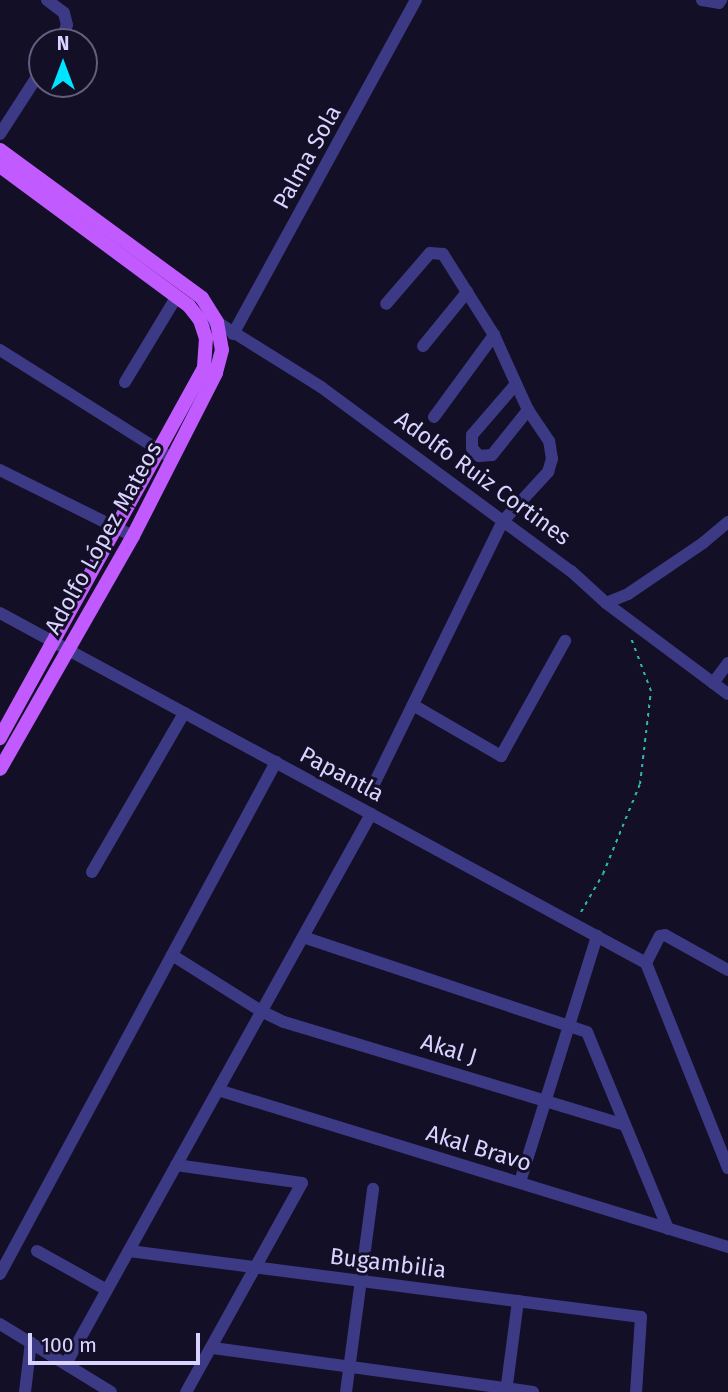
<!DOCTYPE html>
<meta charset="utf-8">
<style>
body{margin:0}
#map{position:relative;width:728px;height:1392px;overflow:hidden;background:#130f26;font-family:"Fira Sans",sans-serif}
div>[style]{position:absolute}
.path>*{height:2px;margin-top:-1px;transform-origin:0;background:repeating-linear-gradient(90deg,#2fb8b0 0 3.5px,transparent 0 8.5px)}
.minor>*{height:12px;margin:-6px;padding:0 6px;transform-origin:6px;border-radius:6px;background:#3d3a85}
.major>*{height:14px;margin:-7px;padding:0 7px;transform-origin:7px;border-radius:7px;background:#c25bff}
span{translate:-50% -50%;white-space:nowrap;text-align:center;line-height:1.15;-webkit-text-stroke:6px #130f26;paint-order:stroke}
.street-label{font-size:23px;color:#d9d4ff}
.north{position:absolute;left:28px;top:28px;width:70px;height:70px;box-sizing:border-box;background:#130f26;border:2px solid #625e7d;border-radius:50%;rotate:0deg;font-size:19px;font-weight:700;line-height:28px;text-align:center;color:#d9d4ff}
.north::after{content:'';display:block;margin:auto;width:24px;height:32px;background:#00e5ff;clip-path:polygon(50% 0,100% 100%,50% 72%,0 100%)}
.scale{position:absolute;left:28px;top:1333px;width:172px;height:32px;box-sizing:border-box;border:4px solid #d9d4ff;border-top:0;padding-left:9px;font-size:21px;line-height:24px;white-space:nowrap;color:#d9d4ff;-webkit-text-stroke:5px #130f26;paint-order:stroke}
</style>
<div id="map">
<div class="path">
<i style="left:581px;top:912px;width:44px;rotate:-59.9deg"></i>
<i style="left:603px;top:874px;width:97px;rotate:-67.7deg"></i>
<i style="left:640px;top:784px;width:94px;rotate:-83.3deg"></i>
<i style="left:651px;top:691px;width:57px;rotate:-110.7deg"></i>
</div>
<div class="minor">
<i style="left:47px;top:0;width:21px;rotate:37deg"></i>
<i style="left:64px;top:13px;width:12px;rotate:76deg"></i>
<i style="left:67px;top:25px;width:18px;rotate:112deg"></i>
<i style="left:702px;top:0;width:17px;rotate:10deg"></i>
<i style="left:719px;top:3px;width:4px;rotate:-56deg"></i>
<i style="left:0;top:134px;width:77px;rotate:-57.1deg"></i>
<i style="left:211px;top:321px;width:6px;rotate:9deg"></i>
<i style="left:217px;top:322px;width:123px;rotate:32deg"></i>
<i style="left:321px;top:387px;width:310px;rotate:36.4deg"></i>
<i style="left:571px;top:571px;width:47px;rotate:42.4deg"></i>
<i style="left:606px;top:603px;width:152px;rotate:36.7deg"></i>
<i style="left:233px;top:334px;width:381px;rotate:-61.3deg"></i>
<i style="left:423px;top:346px;width:70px;rotate:-50.8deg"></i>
<i style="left:0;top:350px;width:197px;rotate:32.2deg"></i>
<i style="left:125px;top:382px;width:100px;rotate:-58.8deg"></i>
<i style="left:516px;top:384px;width:67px;rotate:130.8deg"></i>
<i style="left:472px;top:435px;width:13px;rotate:90deg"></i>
<i style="left:472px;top:448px;width:11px;rotate:49deg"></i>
<i style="left:479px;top:456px;width:13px;rotate:-4deg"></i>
<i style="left:492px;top:455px;width:58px;rotate:-51.3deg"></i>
<i style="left:434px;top:417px;width:102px;rotate:-53.8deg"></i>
<i style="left:0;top:470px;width:148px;rotate:26.4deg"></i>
<i style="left:606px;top:603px;width:24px;rotate:-22deg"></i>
<i style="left:628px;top:594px;width:91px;rotate:-34.2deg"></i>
<i style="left:703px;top:543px;width:33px;rotate:-40deg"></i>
<i style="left:0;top:613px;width:735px;rotate:28.45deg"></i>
<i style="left:646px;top:963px;width:221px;rotate:68.2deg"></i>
<i style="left:713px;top:683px;width:25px;rotate:-53deg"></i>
<i style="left:413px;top:705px;width:102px;rotate:30.1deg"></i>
<i style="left:501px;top:756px;width:132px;rotate:-60.9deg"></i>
<i style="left:372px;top:788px;width:297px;rotate:-63.9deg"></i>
<i style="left:503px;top:521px;width:67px;rotate:-47.4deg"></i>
<i style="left:548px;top:472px;width:14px;rotate:-73deg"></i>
<i style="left:552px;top:459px;width:18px;rotate:-99deg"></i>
<i style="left:549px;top:441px;width:37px;rotate:-124deg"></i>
<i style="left:528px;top:410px;width:82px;rotate:-114.4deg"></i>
<i style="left:494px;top:335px;width:96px;rotate:-122.2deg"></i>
<i style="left:443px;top:254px;width:13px;rotate:-176deg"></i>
<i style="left:430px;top:253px;width:67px;rotate:130.8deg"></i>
<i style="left:92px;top:872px;width:184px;rotate:-59.9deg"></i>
<i style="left:303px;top:937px;width:299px;rotate:18.5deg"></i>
<i style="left:587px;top:1032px;width:213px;rotate:67.6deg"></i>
<i style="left:172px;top:955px;width:105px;rotate:32.2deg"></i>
<i style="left:261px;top:1011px;width:25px;rotate:26deg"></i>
<i style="left:284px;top:1022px;width:356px;rotate:16.8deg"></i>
<i style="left:646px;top:963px;width:30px;rotate:-63deg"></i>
<i style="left:660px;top:936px;width:5px;rotate:-11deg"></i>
<i style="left:665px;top:935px;width:72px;rotate:29.1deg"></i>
<i style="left:218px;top:1090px;width:534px;rotate:17.11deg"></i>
<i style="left:176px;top:1165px;width:127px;rotate:8.1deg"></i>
<i style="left:302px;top:1183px;width:239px;rotate:119deg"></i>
<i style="left:520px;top:1182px;width:258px;rotate:-72.6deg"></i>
<i style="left:37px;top:1251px;width:80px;rotate:29.1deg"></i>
<i style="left:129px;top:1251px;width:516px;rotate:7.35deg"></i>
<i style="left:641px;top:1317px;width:75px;rotate:93.8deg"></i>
<i style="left:0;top:1274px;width:582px;rotate:-61.67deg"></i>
<i style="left:0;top:1324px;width:130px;rotate:31.5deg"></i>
<i style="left:213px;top:1348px;width:323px;rotate:7.8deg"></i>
<i style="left:67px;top:1362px;width:627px;rotate:-60.98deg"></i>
<i style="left:25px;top:1392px;width:50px;rotate:-83.2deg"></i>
<i style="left:346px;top:1392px;width:205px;rotate:-82.4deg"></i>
<i style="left:506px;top:1392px;width:92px;rotate:-82.5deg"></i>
</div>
<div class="major">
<i style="left:0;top:150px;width:250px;rotate:36.2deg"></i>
<i style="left:202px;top:298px;width:28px;rotate:58deg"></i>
<i style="left:217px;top:322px;width:28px;rotate:80deg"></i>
<i style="left:222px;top:350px;width:24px;rotate:105deg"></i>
<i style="left:216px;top:373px;width:183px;rotate:117deg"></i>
<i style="left:133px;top:536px;width:268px;rotate:119.7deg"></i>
<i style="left:0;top:166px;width:235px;rotate:36.5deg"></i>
<i style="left:189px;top:306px;width:18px;rotate:52deg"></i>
<i style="left:200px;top:320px;width:19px;rotate:72deg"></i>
<i style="left:206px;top:338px;width:30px;rotate:94deg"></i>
<i style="left:204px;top:368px;width:423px;rotate:118.9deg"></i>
</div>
<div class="street-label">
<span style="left:307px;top:157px;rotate:-61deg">Palma Sola</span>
<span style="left:483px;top:478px;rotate:36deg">Adolfo Ruiz Cortines</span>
<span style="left:103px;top:538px;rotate:-61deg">Adolfo López Mateos</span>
<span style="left:342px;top:774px;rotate:28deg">Papantla</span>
<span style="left:449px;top:1049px;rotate:17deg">Akal J</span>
<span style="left:479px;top:1148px;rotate:17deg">Akal Bravo</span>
<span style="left:388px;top:1263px;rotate:7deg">Bugambilia</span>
</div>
<div class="north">N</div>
<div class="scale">100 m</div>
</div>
